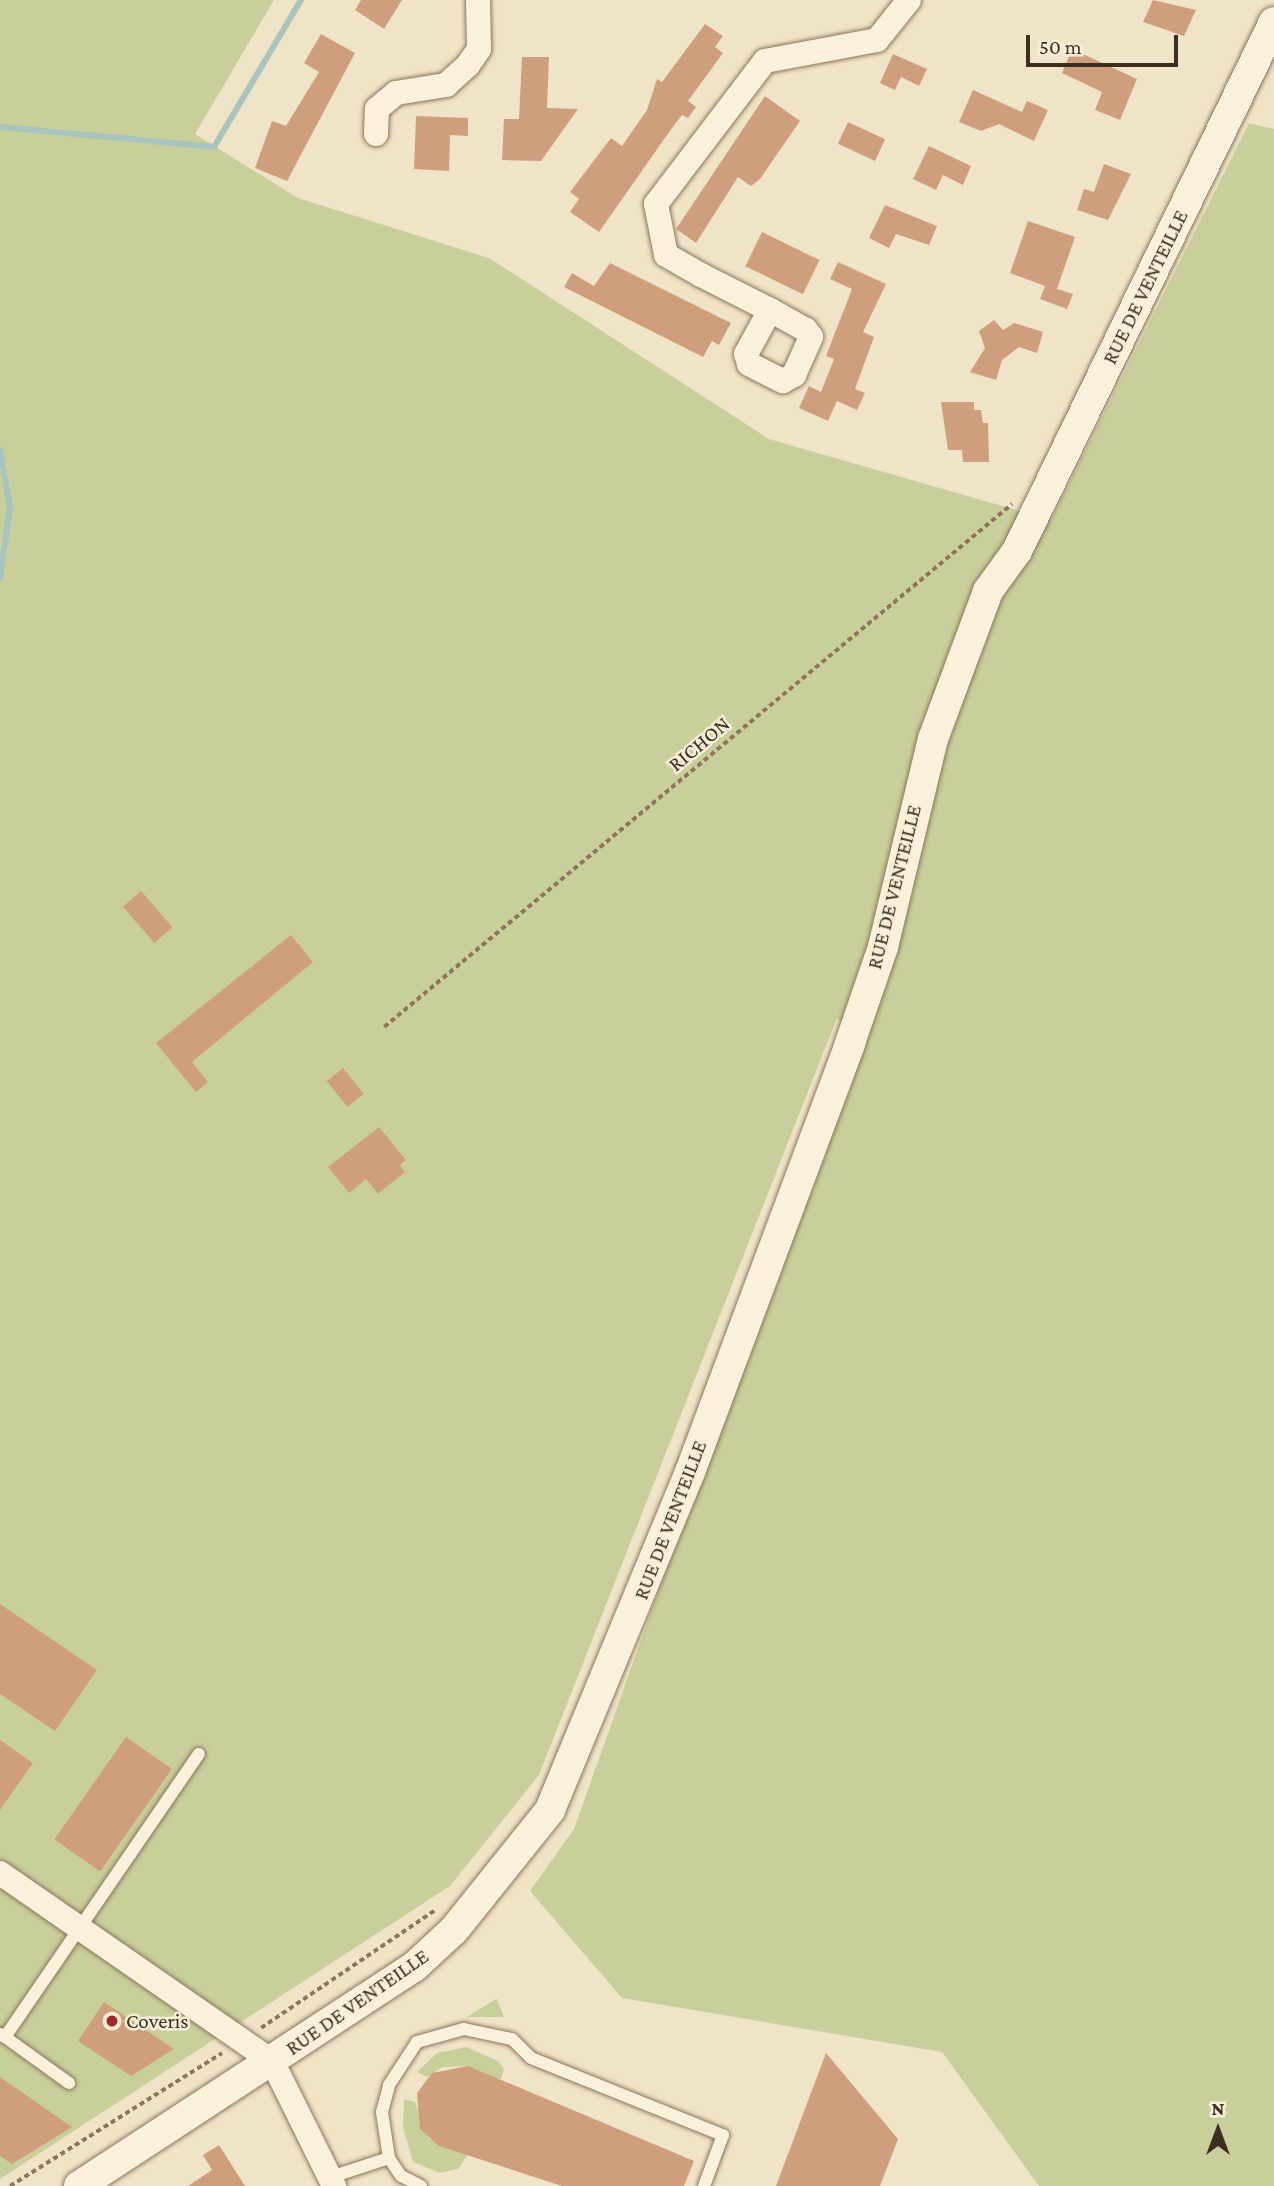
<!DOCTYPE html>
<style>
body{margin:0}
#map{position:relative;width:1274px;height:2186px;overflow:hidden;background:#f0e4c8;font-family:"Crimson Pro",serif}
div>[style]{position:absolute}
.green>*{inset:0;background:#c9cf9b}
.stream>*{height:6px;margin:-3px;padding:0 3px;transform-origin:3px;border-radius:3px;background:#a9c4bc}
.building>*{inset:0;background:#cf9f7d;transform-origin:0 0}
.path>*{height:3.5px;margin-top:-1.75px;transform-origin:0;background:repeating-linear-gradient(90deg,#8d765c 0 5px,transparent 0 8.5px)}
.roads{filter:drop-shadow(0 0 2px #8d765c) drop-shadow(0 0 2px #8d765c)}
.service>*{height:12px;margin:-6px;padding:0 6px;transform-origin:6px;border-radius:6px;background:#faf1dc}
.minor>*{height:24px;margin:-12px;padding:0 12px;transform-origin:12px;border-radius:12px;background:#faf1dc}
.tertiary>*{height:30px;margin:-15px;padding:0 15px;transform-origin:15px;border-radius:15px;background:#faf1dc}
.dots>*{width:19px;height:19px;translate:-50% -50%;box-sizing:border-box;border:4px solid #f7eed8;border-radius:50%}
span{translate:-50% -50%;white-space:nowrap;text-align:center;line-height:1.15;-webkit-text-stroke:5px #f7eed8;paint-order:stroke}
.street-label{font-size:21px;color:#3d2e20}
.poi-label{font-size:21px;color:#3d2e20}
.left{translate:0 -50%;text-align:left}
.north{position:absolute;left:1183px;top:2095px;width:70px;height:70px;-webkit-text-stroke:5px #f7eed8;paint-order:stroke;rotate:0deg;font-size:19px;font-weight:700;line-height:28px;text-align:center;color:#3d2e20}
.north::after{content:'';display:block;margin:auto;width:24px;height:32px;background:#3d2e20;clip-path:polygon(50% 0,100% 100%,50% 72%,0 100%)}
.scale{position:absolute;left:1026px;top:35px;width:152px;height:32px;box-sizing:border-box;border:4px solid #3d2e20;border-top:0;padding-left:9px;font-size:21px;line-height:24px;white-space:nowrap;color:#3d2e20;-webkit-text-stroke:5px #f7eed8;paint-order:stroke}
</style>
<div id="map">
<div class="green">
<i style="clip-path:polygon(0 0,274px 0,195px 134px,298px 198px,489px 258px,769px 439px,1051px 520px,1249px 123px,1274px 129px,1274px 2186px,1039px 2186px,942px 2052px,622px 1998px,530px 1891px,574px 1829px,697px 1482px,866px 1041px,837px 1018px,539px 1775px,450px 1886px,0 2179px)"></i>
<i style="clip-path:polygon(497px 1999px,504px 2017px,467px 2017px,496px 1999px)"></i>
<i style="clip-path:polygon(466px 2047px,498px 2061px,504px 2069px,499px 2084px,468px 2066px,443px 2067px,427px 2077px,417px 2072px,437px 2053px)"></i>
<i style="clip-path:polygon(404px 2099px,415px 2102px,429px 2139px,470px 2151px,458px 2169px,440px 2173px,413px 2162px,403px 2127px)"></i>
</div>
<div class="stream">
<i style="left:0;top:127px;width:215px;rotate:5.3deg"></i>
<i style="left:214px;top:147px;width:171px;rotate:-59.4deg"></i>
<i style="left:0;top:450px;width:58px;rotate:80deg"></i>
<i style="left:10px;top:507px;width:72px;rotate:98deg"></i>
</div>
<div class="building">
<i style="clip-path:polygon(361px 0,402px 0,384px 29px,355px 10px)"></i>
<i style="clip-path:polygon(1153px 0,1196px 10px,1184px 36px,1143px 22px)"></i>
<i style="clip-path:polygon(705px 24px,723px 36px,715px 47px,723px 53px,688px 101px,696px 107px,688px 118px,682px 115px,672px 128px,599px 232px,570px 212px,579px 199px,570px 192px,611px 138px,622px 146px,647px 110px,657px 79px,662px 82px)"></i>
<i style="clip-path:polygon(321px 34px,355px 53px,287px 181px,255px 168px,272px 121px,286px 126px,319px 72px,304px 63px)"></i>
<i style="clip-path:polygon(1072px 49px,1137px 79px,1120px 120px,1095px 110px,1102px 92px,1062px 73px)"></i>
<i style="clip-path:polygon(893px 54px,927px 69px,919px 86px,901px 77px,895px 90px,880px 83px)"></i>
<i style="clip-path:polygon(522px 57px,549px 57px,547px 108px,578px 109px,541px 161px,502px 160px,504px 119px,519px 119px)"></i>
<i style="clip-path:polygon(973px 90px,1022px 112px,1027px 101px,1048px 110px,1034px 141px,999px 124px,981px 131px,959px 122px)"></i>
<i style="clip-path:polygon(765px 96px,800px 121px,760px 179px,751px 186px,738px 177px,696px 243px,676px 229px)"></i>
<i style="clip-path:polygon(416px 116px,468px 118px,468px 136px,450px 135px,449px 171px,414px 169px)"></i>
<i style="left:848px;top:122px;width:41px;height:24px;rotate:25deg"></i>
<i style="clip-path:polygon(929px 146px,971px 166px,963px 185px,943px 175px,936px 190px,913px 179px)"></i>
<i style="clip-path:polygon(1104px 164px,1131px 174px,1108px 220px,1077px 210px,1084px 189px,1094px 192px)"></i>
<i style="clip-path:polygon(885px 205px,937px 226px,929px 245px,896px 234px,889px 248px,869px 238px)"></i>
<i style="clip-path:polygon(1028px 221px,1075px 237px,1057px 289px,1073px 294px,1067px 309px,1040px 299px,1045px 286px,1010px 273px)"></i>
<i style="left:762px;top:232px;width:64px;height:38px;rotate:26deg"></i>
<i style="clip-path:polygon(838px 262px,886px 284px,863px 332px,874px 337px,855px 389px,865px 393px,857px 410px,837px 401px,828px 421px,799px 408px,809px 386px,821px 392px,834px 359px,826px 356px,852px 289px,830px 279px)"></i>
<i style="clip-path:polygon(610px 263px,731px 323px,719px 345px,712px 341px,703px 357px,564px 287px,572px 273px,594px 286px)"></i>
<i style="clip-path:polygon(994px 320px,1003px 330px,1014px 323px,1043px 332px,1037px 353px,1019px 347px,1002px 360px,996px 380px,970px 372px,985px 348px,979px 331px)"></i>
<i style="clip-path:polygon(941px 402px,974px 402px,974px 410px,981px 410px,983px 423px,988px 423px,989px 462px,963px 462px,962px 450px,948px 450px)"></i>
<i style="left:141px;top:891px;width:48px;height:24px;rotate:49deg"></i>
<i style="clip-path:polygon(291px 935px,313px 962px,192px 1062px,208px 1082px,196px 1092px,156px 1043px)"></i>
<i style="left:343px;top:1068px;width:33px;height:21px;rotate:51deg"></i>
<i style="clip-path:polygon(379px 1127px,406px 1160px,400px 1165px,405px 1172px,378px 1194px,366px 1179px,349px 1193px,328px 1167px)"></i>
<i style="clip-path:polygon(0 1604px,97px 1670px,55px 1731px,0 1694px)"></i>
<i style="left:126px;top:1737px;width:56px;height:125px;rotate:35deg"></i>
<i style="clip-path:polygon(0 1740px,33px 1763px,0 1810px)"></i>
<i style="clip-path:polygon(104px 2002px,174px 2049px,131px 2076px,78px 2041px)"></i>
<i style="clip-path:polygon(826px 2053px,898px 2139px,880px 2186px,776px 2186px)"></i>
<i style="clip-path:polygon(468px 2066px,694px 2161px,684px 2186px,562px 2186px,439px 2146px,420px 2129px,417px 2093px,432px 2073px)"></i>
<i style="clip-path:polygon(0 2077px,72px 2127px,12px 2164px,0 2156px)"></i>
<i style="clip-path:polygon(219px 2145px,245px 2186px,188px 2186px,212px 2170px,203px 2155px)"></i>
</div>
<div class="path">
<i style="left:384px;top:1027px;width:817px;rotate:-39.79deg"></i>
<i style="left:261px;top:2028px;width:212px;rotate:-34.1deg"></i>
<i style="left:10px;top:2186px;width:250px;rotate:-32.1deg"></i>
</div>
<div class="roads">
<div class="service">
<i style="left:0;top:2034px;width:6px;rotate:31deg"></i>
<i style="left:5px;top:2037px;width:343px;rotate:-55.6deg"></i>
<i style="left:5px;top:2037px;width:79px;rotate:35.7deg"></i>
<i style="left:331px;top:2177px;width:61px;rotate:-18.1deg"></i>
<i style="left:421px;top:2186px;width:22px;rotate:-153deg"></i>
<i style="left:401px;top:2176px;width:22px;rotate:-124deg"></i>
<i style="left:389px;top:2158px;width:47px;rotate:-98.7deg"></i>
<i style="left:382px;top:2112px;width:28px;rotate:-75deg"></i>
<i style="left:389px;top:2085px;width:51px;rotate:-56.9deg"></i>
<i style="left:417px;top:2042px;width:49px;rotate:-15.5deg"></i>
<i style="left:464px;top:2029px;width:49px;rotate:11.8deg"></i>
<i style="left:512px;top:2039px;width:27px;rotate:45deg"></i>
<i style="left:531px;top:2058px;width:207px;rotate:21.9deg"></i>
<i style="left:723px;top:2135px;width:54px;rotate:110.4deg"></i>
</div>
<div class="minor">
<i style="left:376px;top:134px;width:25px;rotate:-88deg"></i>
<i style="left:377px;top:109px;width:25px;rotate:-40deg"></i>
<i style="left:396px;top:93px;width:51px;rotate:-9.1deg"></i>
<i style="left:446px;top:85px;width:30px;rotate:-42deg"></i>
<i style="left:468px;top:65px;width:19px;rotate:-55deg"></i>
<i style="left:479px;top:49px;width:49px;rotate:-91.2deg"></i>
<i style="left:770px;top:310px;width:50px;rotate:118.6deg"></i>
<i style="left:746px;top:354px;width:10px;rotate:73deg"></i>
<i style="left:749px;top:364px;width:38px;rotate:27deg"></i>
<i style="left:783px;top:381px;width:13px;rotate:-29deg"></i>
<i style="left:794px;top:375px;width:42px;rotate:-65.9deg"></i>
<i style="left:811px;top:337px;width:9px;rotate:-126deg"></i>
<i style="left:806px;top:330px;width:41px;rotate:-150.9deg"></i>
<i style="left:770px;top:310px;width:77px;rotate:-153.1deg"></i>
<i style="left:701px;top:275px;width:40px;rotate:-150.3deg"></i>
<i style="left:666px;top:255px;width:52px;rotate:-101.1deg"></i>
<i style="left:656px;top:204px;width:180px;rotate:-52.7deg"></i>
<i style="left:765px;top:61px;width:114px;rotate:-10.6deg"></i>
<i style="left:877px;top:40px;width:51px;rotate:-51.3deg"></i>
<i style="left:0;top:1873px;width:331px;rotate:34.7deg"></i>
<i style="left:272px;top:2061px;width:140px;rotate:63.6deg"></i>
</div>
<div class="tertiary">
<i style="left:79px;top:2186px;width:400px;rotate:-33.2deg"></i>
<i style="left:414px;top:1967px;width:54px;rotate:-42.8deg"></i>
<i style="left:454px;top:1930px;width:154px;rotate:-51.3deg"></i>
<i style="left:550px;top:1810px;width:366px;rotate:-67.5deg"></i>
<i style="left:690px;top:1472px;width:458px;rotate:-69.5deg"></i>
<i style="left:850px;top:1043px;width:102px;rotate:-71deg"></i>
<i style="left:883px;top:947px;width:214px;rotate:-76.5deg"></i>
<i style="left:933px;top:739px;width:158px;rotate:-69.6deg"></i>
<i style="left:988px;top:591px;width:49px;rotate:-54.1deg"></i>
<i style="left:1017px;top:551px;width:588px;rotate:-64.09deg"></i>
</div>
</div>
<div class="dots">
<i style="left:112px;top:2021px;background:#9e2a2b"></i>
</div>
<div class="street-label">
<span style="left:1145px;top:287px;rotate:-64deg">RUE DE VENTEILLE</span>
<span style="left:699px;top:744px;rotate:-40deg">RICHON</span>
<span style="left:894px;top:887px;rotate:-76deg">RUE DE VENTEILLE</span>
<span style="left:670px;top:1520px;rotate:-69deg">RUE DE VENTEILLE</span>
<span style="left:357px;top:2002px;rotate:-35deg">RUE DE VENTEILLE</span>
</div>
<div class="poi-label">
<span class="left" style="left:126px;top:2021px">Coveris</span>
</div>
<div class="north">N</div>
<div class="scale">50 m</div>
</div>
